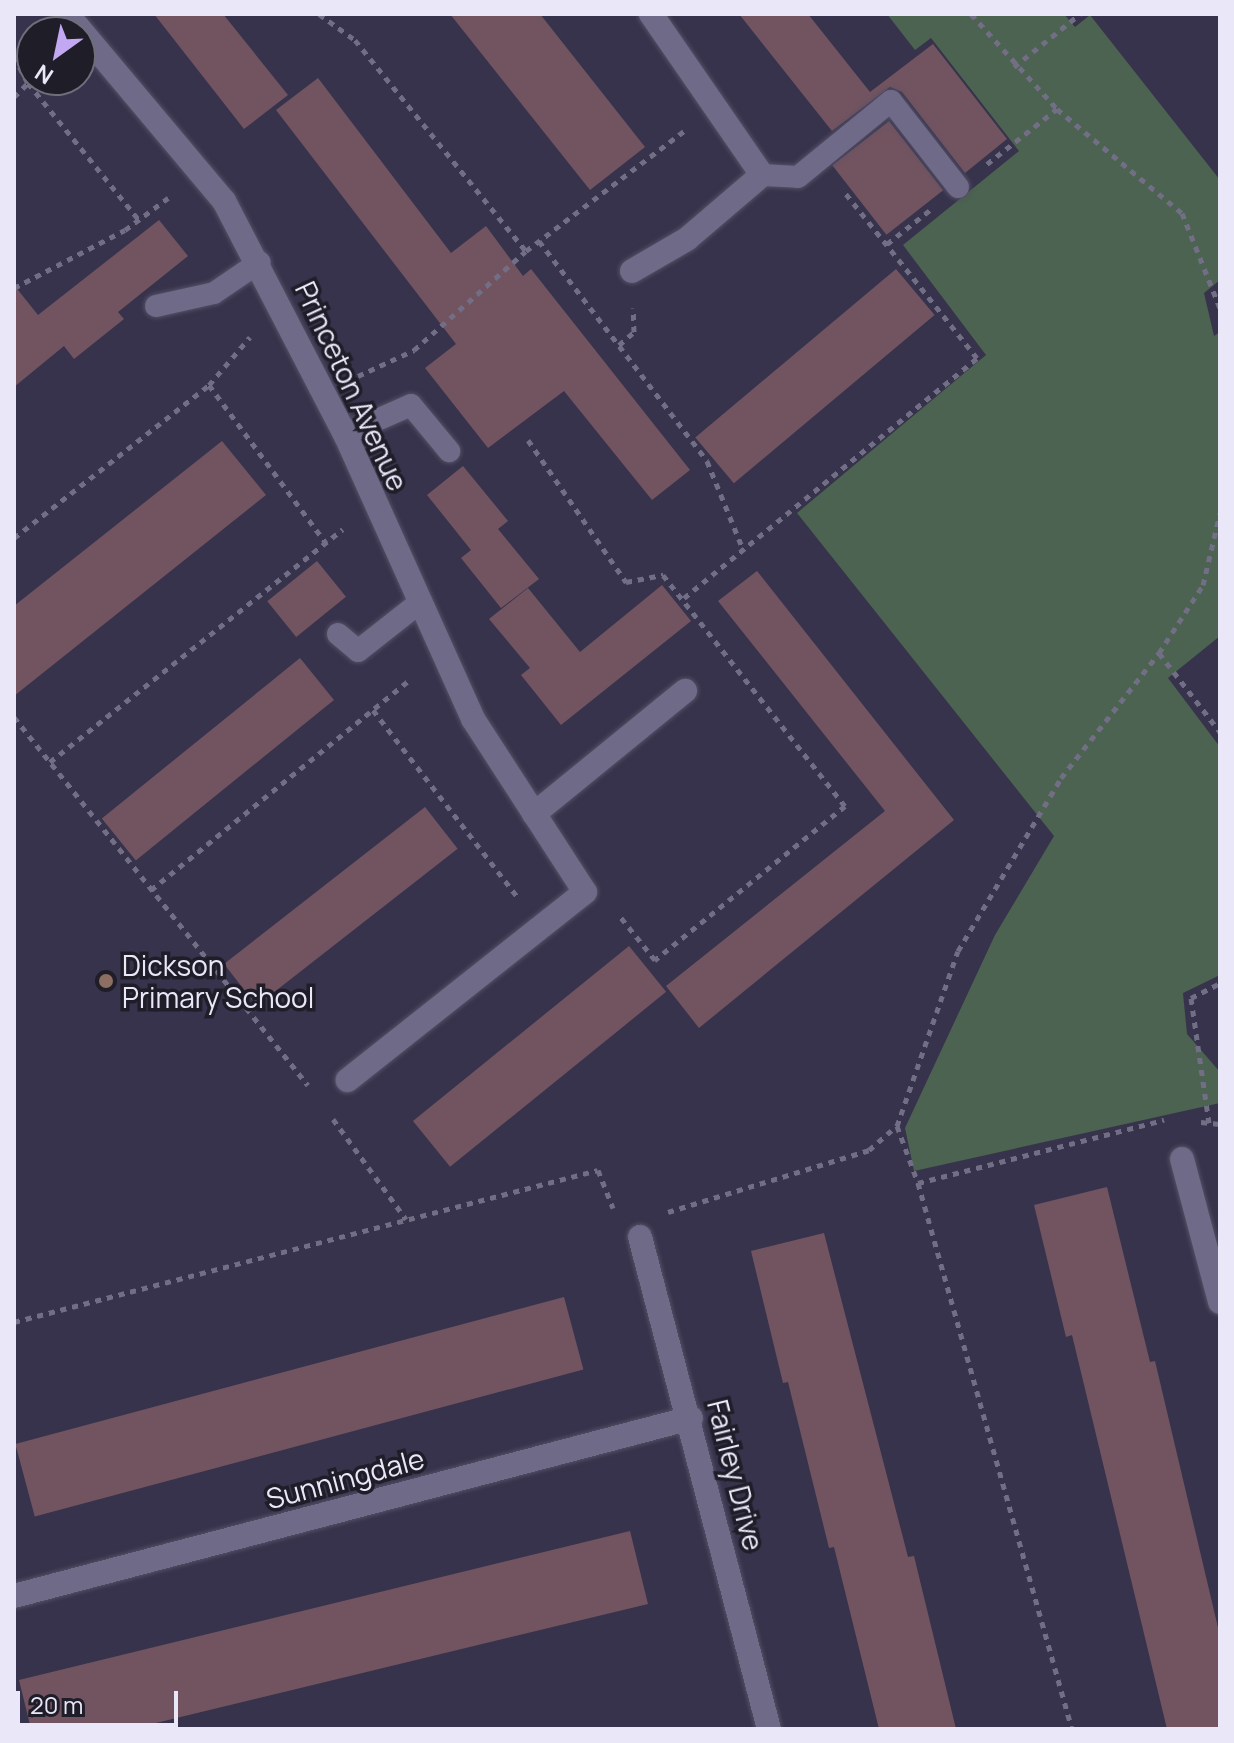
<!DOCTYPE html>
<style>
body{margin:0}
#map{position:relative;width:1234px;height:1743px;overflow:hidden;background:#37334c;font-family:Manrope,sans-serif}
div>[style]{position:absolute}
.green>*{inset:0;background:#4b6350}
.building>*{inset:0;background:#725461;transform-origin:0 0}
.path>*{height:5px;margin-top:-2.5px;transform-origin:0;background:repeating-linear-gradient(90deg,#726e85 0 6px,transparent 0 12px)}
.roads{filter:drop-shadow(0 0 2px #534f65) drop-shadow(0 0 2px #534f65)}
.lane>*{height:22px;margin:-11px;padding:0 11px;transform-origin:11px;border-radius:11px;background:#6e6a87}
.street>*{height:24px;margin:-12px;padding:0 12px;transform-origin:12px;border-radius:12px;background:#6e6a87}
.dots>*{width:22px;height:22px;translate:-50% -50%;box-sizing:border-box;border:4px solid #1e1d28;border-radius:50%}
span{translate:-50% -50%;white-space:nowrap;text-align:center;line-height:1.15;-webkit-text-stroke:7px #1e1d28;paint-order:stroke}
.street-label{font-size:28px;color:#e9e7f8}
.poi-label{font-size:28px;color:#e9e7f8}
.left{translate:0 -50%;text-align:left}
.frame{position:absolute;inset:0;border:16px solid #e9e7f8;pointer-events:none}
.north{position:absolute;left:16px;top:16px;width:80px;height:80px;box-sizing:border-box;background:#1e1d28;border:2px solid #6f6e7b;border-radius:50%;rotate:213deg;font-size:22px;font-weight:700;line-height:32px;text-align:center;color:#e9e7f8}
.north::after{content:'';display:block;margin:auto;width:28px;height:36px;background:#c2a7f2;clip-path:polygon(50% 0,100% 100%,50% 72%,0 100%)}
.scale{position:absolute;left:16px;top:1691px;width:162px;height:36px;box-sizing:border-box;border:4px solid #e9e7f8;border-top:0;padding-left:10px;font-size:24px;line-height:28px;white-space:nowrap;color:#e9e7f8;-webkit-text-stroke:6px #1e1d28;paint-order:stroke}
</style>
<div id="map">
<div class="green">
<i style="clip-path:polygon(887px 14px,1064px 14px,1075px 27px,1090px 15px,1220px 180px,1220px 280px,1204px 293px,1214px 336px,1220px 332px,1220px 636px,1168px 678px,1220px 747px,1220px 975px,1183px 993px,1187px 1034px,1220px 1072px,1220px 1103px,914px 1171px,905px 1128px,995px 935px,1054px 836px,797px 513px,986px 355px,903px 245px,1019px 151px,931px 38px,915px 50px)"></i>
</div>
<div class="building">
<i style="clip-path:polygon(154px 14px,223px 14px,288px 95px,244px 129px)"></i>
<i style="clip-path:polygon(450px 14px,540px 14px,645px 147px,590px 190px)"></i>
<i style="clip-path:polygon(739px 14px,808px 14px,870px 92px,933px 44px,1007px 139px,965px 173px,902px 92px,890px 87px,832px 131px)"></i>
<i style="clip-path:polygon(318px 78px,451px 253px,486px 226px,523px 276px,531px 269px,690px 470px,652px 500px,564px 391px,488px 448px,425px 368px,456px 344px,276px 110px)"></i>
<i style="left:889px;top:121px;width:88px;height:72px;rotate:52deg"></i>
<i style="clip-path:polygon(159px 220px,188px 256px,118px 312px,124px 319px,74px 359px,64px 346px,14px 387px,14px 285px,38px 315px)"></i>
<i style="left:896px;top:269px;width:60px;height:262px;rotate:50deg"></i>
<i style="clip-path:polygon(222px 441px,266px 495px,14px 696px,14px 606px)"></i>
<i style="clip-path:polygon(463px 466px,508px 521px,498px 529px,539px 579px,501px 608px,461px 558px,471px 550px,427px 495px)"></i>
<i style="left:317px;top:561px;width:46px;height:64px;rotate:51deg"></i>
<i style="clip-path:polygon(757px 571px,954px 820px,699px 1028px,666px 986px,885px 811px,718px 601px)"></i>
<i style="clip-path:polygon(662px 585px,691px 621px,561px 725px,521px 675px,530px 668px,489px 619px,528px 588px,580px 652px)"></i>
<i style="left:300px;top:658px;width:54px;height:255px;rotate:51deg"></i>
<i style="left:425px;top:807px;width:53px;height:255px;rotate:52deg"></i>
<i style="left:629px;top:946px;width:59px;height:278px;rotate:51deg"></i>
<i style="clip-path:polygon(1107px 1187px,1150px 1362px,1155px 1361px,1220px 1636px,1220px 1729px,1167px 1729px,1072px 1335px,1066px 1337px,1034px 1205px)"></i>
<i style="clip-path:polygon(824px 1233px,908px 1557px,914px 1556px,956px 1729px,879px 1729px,834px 1547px,829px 1548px,788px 1382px,783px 1383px,751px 1251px)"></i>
<i style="left:564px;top:1297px;width:75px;height:568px;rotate:75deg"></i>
<i style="clip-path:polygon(630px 1531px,648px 1604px,131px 1729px,31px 1729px,19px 1680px)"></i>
</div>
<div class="path">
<i style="left:319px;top:14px;width:44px;rotate:35.8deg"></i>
<i style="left:355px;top:40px;width:272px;rotate:51deg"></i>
<i style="left:971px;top:14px;width:128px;rotate:47.8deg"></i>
<i style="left:1057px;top:109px;width:163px;rotate:39.8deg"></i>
<i style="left:1182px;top:213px;width:102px;rotate:68.2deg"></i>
<i style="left:14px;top:56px;width:30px;rotate:63deg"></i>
<i style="left:28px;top:83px;width:176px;rotate:51deg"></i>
<i style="left:1014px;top:67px;width:85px;rotate:-38.8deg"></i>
<i style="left:14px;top:97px;width:20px;rotate:-45deg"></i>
<i style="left:987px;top:164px;width:89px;rotate:-38.2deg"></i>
<i style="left:539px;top:241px;width:277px;rotate:52.6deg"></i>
<i style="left:707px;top:461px;width:95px;rotate:67.8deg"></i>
<i style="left:887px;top:244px;width:55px;rotate:-38.3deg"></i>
<i style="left:14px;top:288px;width:125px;rotate:-27.6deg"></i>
<i style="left:125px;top:230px;width:54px;rotate:-36.7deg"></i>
<i style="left:619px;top:345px;width:20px;rotate:-41deg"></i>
<i style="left:634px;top:332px;width:24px;rotate:-92deg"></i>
<i style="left:358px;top:376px;width:62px;rotate:-24.9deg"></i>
<i style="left:414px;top:350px;width:149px;rotate:-41.5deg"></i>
<i style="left:526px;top:251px;width:198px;rotate:-37.2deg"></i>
<i style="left:209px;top:385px;width:197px;rotate:53.5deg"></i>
<i style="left:528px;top:440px;width:173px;rotate:55.4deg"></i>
<i style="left:626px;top:582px;width:38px;rotate:-11deg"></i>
<i style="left:663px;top:575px;width:294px;rotate:51.8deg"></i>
<i style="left:845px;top:806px;width:245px;rotate:141deg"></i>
<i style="left:655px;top:960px;width:58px;rotate:-128.7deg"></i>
<i style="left:14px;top:538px;width:248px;rotate:-38.1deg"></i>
<i style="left:209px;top:385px;width:63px;rotate:-49.5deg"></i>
<i style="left:684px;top:598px;width:379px;rotate:-39.3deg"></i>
<i style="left:977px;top:358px;width:216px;rotate:-128.6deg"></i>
<i style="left:1159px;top:653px;width:100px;rotate:52.3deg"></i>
<i style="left:373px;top:710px;width:235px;rotate:52.3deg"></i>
<i style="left:14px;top:717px;width:471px;rotate:51.4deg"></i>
<i style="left:50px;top:762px;width:374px;rotate:-38.5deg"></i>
<i style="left:151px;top:890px;width:335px;rotate:-39.1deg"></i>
<i style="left:333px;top:1119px;width:124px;rotate:53.9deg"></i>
<i style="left:1201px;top:1122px;width:19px;rotate:6deg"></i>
<i style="left:1209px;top:1123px;width:126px;rotate:-98.2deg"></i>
<i style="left:1191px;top:998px;width:33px;rotate:-27deg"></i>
<i style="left:897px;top:1126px;width:61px;rotate:69.8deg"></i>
<i style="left:918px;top:1183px;width:567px;rotate:74.25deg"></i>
<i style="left:918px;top:1183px;width:254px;rotate:-14.4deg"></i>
<i style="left:668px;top:1212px;width:210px;rotate:-17.1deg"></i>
<i style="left:869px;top:1150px;width:37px;rotate:-41deg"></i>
<i style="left:897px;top:1126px;width:185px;rotate:-70.8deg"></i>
<i style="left:958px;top:951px;width:201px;rotate:-59.2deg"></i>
<i style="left:1061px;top:778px;width:159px;rotate:-51.9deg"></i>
<i style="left:1159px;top:653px;width:81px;rotate:-57.1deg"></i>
<i style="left:1203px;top:585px;width:74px;rotate:-76.7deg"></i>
<i style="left:14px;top:1322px;width:603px;rotate:-14.59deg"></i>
<i style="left:598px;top:1170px;width:41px;rotate:68.5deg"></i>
</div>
<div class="roads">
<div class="lane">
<i style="left:762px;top:175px;width:36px;rotate:3deg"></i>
<i style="left:798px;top:177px;width:120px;rotate:-39.3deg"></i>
<i style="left:891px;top:101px;width:109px;rotate:52.1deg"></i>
<i style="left:156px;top:306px;width:59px;rotate:-12.6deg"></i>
<i style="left:214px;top:293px;width:55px;rotate:-34deg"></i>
<i style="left:345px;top:434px;width:72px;rotate:-23.7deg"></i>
<i style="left:411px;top:405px;width:60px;rotate:50.4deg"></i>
<i style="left:338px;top:634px;width:26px;rotate:40deg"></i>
<i style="left:358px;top:651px;width:78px;rotate:-38.2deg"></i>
</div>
<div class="street">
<i style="left:67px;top:14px;width:244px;rotate:50deg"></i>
<i style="left:224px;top:201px;width:263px;rotate:62.6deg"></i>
<i style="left:345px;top:434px;width:312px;rotate:65.8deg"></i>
<i style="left:473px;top:719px;width:206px;rotate:57.1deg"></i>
<i style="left:585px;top:892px;width:303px;rotate:141.6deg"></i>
<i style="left:632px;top:271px;width:64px;rotate:-30.2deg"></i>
<i style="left:687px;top:239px;width:99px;rotate:-40.5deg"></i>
<i style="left:762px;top:175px;width:196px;rotate:-124.6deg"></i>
<i style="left:534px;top:814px;width:195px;rotate:-39.2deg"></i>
<i style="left:1182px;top:1159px;width:148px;rotate:75.1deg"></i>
<i style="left:640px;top:1237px;width:509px;rotate:75.31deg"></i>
<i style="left:14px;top:1596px;width:700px;rotate:-14.73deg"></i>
</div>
</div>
<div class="dots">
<i style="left:106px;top:981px;background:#8d6e63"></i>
</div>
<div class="street-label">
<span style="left:352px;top:386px;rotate:65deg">Princeton Avenue</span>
<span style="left:736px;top:1475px;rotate:76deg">Fairley Drive</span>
<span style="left:345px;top:1478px;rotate:-15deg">Sunningdale</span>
</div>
<div class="poi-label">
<span class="left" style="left:122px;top:981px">Dickson<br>Primary School</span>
</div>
<div class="frame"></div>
<div class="north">N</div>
<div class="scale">20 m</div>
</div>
